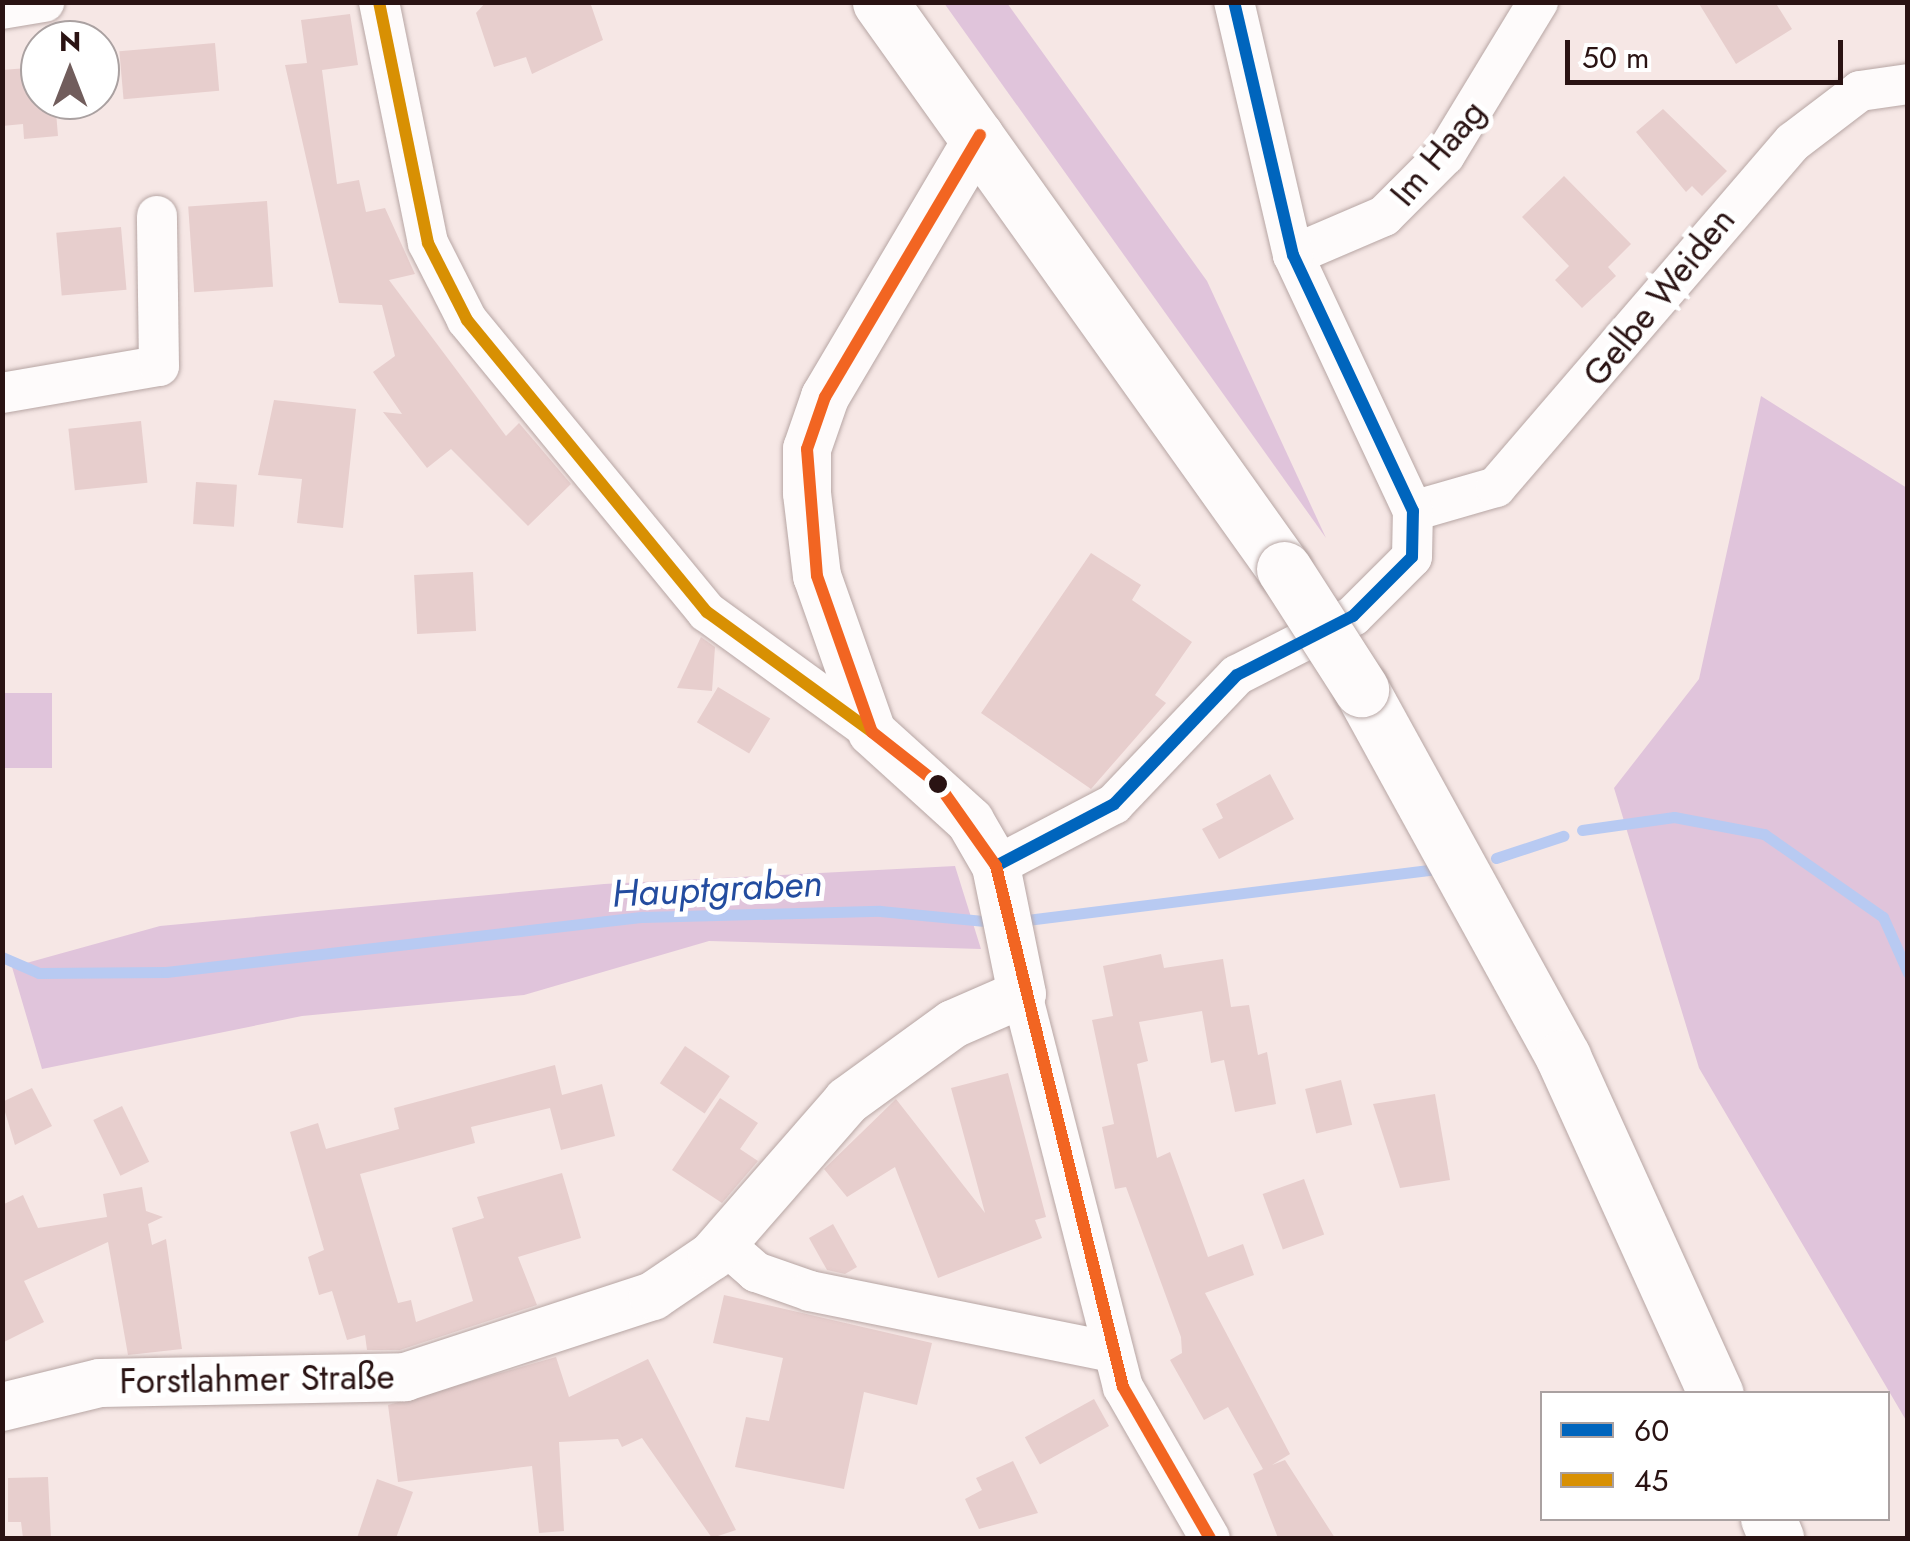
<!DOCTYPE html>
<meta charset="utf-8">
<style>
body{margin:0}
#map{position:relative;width:1910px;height:1541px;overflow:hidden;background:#f6e7e5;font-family:Jost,sans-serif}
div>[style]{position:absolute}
.green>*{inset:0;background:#e0c4db;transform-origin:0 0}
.stream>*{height:11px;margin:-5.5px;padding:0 5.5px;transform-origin:5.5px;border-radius:5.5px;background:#b8caf2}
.building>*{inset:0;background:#e7cecd;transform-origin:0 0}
.roads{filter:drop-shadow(0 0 2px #b7a6a4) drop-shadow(0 0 2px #b7a6a4)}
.minor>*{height:40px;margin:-20px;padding:0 20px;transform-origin:20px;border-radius:20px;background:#fefbfb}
.tertiary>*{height:48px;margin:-24px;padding:0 24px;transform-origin:24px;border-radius:24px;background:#fefbfb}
.primary>*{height:55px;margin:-27.5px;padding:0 27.5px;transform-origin:27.5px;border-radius:27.5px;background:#fefbfb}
.bridges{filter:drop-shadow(0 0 2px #b7a6a4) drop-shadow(0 0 2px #b7a6a4)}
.primary-bridge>*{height:55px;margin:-27.5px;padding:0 27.5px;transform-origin:27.5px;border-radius:27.5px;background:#fefbfb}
.bus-1>*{height:12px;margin:-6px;padding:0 6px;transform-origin:6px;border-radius:6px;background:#0065bd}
.bus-2>*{height:12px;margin:-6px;padding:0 6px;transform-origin:6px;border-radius:6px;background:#d89003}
.bus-3>*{height:12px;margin:-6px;padding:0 6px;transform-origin:6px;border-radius:6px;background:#f26522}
.dots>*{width:28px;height:28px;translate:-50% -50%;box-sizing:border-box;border:5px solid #fff;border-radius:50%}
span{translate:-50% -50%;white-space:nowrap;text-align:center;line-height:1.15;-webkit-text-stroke:10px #fff;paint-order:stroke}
.street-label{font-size:35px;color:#2a1313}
.water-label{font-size:38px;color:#234c9f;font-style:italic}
.frame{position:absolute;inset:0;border:5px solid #2a1313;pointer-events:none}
.legend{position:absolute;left:1540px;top:1391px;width:350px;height:130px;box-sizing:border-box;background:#fff;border:2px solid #aaa1a1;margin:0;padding:12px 18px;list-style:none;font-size:30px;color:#2a1313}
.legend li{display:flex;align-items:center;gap:20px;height:50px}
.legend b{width:50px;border:2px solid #aaa1a1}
.north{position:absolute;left:20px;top:20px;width:100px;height:100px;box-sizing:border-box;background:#fff;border:2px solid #aaa1a1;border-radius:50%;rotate:0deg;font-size:28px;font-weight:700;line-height:40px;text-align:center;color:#2a1313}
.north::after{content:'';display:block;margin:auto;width:35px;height:45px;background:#715d5c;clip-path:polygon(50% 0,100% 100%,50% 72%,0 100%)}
.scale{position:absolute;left:1565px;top:40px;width:278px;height:45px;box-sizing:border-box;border:5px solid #2a1313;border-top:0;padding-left:12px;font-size:30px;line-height:35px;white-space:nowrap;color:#2a1313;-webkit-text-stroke:8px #fff;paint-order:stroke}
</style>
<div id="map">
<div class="green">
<i style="clip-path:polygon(944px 3px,1007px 3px,1207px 281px,1326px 538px)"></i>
<i style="clip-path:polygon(1761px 396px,1907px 488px,1907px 1422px,1699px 1068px,1614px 788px,1699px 679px)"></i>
<i style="left:3px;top:693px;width:49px;height:75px"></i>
<i style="clip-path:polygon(955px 866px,981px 949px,709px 941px,524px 995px,302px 1016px,42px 1069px,12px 967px,160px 926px,604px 884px)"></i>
</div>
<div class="stream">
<i style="left:1582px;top:830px;width:93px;rotate:-8deg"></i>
<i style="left:1674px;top:817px;width:92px;rotate:10.7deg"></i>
<i style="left:1764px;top:834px;width:145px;rotate:34.9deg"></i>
<i style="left:1883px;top:917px;width:61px;rotate:65.9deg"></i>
<i style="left:1496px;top:858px;width:71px;rotate:-18.2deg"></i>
<i style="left:1019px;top:921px;width:419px;rotate:-7.1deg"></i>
<i style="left:2px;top:957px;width:40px;rotate:23.4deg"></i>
<i style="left:39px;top:973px;width:127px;rotate:-0.5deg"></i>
<i style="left:166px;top:972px;width:480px;rotate:-6.6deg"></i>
<i style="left:643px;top:917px;width:237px;rotate:-1.5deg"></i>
<i style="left:880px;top:911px;width:116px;rotate:5.5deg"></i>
</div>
<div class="building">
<i style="clip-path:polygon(486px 2px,590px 2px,603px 40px,532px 74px,526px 57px,494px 67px,476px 13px)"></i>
<i style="clip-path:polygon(1698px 2px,1775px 2px,1792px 29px,1736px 64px)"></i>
<i style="clip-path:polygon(350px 14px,358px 65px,322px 70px,337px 184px,359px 180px,366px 212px,385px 208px,415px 274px,389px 280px,506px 436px,519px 423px,571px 484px,528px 526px,451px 449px,427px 468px,383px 412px,402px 414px,373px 372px,395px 356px,382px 305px,339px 303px,285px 65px,307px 63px,301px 20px)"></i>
<i style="left:215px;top:43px;width:48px;height:96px;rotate:85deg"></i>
<i style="clip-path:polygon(40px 67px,40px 100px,55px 100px,58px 136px,24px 139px,23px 124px,2px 126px,2px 70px)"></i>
<i style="clip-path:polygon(1663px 109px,1727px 171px,1702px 196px,1692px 186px,1686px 192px,1636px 132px)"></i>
<i style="clip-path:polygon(1564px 176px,1631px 244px,1608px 267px,1616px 276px,1582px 308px,1555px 280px,1569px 266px,1522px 217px)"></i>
<i style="left:267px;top:201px;width:86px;height:79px;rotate:86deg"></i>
<i style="left:121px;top:227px;width:63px;height:65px;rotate:85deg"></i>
<i style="clip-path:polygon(274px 400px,356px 409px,343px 528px,297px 523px,302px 479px,258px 475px)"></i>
<i style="left:141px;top:421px;width:62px;height:73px;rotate:84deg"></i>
<i style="left:196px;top:482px;width:41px;height:42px;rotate:4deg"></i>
<i style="clip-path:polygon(1091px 553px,1141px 585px,1132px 600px,1192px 642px,1155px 695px,1166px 703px,1091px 789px,981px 713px)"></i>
<i style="left:473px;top:572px;width:59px;height:59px;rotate:87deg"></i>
<i style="clip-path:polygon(701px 637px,715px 647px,712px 691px,677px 688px)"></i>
<i style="left:718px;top:687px;width:61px;height:41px;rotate:31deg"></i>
<i style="clip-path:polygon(1270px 774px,1294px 819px,1219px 859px,1202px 829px,1223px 818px,1216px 804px)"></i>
<i style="clip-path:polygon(1161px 954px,1164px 968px,1223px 959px,1231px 1007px,1249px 1005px,1258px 1055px,1267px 1052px,1276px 1104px,1235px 1112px,1224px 1060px,1211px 1063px,1202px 1011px,1139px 1022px,1148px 1061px,1137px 1064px,1157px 1158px,1170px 1152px,1208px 1257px,1243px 1244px,1254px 1275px,1205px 1293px,1290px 1454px,1272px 1465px,1285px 1460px,1335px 1538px,1278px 1538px,1253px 1474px,1263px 1469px,1228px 1407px,1204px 1420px,1170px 1360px,1182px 1353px,1181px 1337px,1126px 1187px,1115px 1189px,1102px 1127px,1114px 1124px,1092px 1020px,1113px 1016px,1103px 966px)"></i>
<i style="left:685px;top:1046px;width:54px;height:45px;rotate:34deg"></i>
<i style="clip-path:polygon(555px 1065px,562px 1095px,602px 1084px,615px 1136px,561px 1150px,550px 1108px,471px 1127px,475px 1143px,360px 1174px,398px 1303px,411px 1300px,416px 1322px,473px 1301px,452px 1228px,484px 1218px,477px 1197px,562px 1173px,581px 1238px,518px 1257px,537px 1305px,400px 1350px,367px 1350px,365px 1335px,347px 1340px,332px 1291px,319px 1295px,308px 1257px,324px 1250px,290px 1132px,318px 1123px,326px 1149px,399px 1129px,394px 1108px)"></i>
<i style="clip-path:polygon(1008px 1073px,1046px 1217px,1035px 1220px,1042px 1238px,938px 1278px,895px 1167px,847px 1197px,824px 1169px,896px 1099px,985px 1213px,951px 1088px)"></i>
<i style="left:1341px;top:1080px;width:46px;height:37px;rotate:76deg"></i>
<i style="clip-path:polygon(32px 1088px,52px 1126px,15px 1145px,2px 1102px)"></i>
<i style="clip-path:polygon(1435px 1094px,1450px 1180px,1400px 1188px,1373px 1104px)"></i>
<i style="clip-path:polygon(720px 1098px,758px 1123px,740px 1149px,758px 1161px,722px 1203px,672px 1170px)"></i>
<i style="left:122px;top:1106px;width:62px;height:32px;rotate:64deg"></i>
<i style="left:1304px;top:1179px;width:59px;height:44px;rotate:70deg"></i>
<i style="clip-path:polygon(142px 1187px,146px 1211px,163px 1217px,148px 1224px,152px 1245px,166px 1239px,182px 1349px,128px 1355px,108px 1242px,24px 1281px,44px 1322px,2px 1343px,2px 1205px,23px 1195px,38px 1228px,107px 1217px,103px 1194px)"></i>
<i style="clip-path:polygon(833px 1224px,857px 1267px,845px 1274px,827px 1270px,809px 1238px)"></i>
<i style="clip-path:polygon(724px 1295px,932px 1343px,917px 1405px,864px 1392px,844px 1489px,735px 1467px,746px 1417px,769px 1421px,783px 1358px,713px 1343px)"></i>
<i style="clip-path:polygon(556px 1357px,569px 1397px,648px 1359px,736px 1530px,712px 1538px,642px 1438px,622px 1447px,618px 1439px,559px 1442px,564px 1531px,539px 1533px,532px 1466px,398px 1482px,388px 1405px)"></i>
<i style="left:1094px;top:1399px;width:31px;height:79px;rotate:61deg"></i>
<i style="clip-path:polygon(1013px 1461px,1038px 1513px,979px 1529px,965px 1499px,982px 1490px,976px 1478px)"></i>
<i style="clip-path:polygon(48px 1477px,51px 1538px,23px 1538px,21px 1522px,8px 1522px,8px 1478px)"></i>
<i style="clip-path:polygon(377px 1479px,413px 1492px,396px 1538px,357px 1538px)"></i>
</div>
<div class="roads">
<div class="minor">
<i style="left:379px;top:2px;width:246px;rotate:78.5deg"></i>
<i style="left:428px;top:243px;width:86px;rotate:63.1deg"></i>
<i style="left:467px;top:320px;width:378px;rotate:50.6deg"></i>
<i style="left:707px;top:612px;width:204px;rotate:36deg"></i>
<i style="left:2px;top:9px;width:43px;rotate:-9.5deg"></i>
<i style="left:1293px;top:255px;width:99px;rotate:-23.2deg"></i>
<i style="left:1384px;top:216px;width:86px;rotate:-45deg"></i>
<i style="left:1445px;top:155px;width:179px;rotate:-58.7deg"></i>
<i style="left:2px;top:393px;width:159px;rotate:-9.8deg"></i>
<i style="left:159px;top:366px;width:150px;rotate:-90.8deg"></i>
<i style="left:1413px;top:511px;width:86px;rotate:-16.1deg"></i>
<i style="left:1496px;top:487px;width:455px;rotate:-49.3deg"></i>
<i style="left:1793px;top:142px;width:84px;rotate:-37.3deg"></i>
<i style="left:1860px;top:91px;width:49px;rotate:-8.3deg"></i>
<i style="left:996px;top:866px;width:133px;rotate:-27.7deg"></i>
<i style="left:1114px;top:804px;width:178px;rotate:-46.4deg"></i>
<i style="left:1237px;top:675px;width:130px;rotate:-27deg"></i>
<i style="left:1353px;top:616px;width:83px;rotate:-45deg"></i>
<i style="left:1412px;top:557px;width:46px;rotate:-88.8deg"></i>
<i style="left:1413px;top:511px;width:283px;rotate:-115.1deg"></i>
<i style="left:1293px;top:255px;width:260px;rotate:-103.1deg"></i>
<i style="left:1022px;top:994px;width:406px;rotate:75.6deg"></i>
<i style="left:1123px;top:1387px;width:174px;rotate:60.1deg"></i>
<i style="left:724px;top:1244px;width:43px;rotate:41.2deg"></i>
<i style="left:756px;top:1272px;width:57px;rotate:19.4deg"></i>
<i style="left:810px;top:1291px;width:309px;rotate:11.4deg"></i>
</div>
<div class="tertiary">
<i style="left:2px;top:1407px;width:101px;rotate:-13.8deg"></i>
<i style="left:100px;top:1383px;width:305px;rotate:-1.1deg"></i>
<i style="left:405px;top:1377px;width:261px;rotate:-18.1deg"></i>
<i style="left:653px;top:1296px;width:71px;rotate:-34.1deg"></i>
<i style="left:712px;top:1256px;width:206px;rotate:-48.9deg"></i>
<i style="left:847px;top:1101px;width:131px;rotate:-36deg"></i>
<i style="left:953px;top:1024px;width:75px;rotate:-23.5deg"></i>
<i style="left:1022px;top:994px;width:131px;rotate:-101.5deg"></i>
<i style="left:996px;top:866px;width:52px;rotate:-120deg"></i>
<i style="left:970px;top:821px;width:132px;rotate:-137.8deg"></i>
<i style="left:872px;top:732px;width:165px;rotate:-109.4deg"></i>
<i style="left:817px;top:576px;width:84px;rotate:-96.9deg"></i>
<i style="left:807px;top:493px;width:44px;rotate:-90deg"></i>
<i style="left:807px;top:449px;width:55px;rotate:-70.9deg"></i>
<i style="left:825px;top:397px;width:304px;rotate:-59.4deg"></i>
</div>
<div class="primary">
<i style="left:880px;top:2px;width:696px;rotate:54.53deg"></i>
<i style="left:1361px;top:689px;width:420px;rotate:61.2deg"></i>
<i style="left:1563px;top:1057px;width:370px;rotate:65.6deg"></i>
<i style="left:1768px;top:1518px;width:22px;rotate:68deg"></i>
</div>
</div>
<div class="bridges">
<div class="primary-bridge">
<i style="left:1284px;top:569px;width:143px;rotate:57.3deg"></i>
</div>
</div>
<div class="bus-1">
<i style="left:996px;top:866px;width:133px;rotate:-27.7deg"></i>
<i style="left:1114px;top:804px;width:178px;rotate:-46.4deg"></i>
<i style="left:1237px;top:675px;width:130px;rotate:-27deg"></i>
<i style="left:1353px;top:616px;width:83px;rotate:-45deg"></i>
<i style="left:1412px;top:557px;width:46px;rotate:-88.8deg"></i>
<i style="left:1413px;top:511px;width:283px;rotate:-115.1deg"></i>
<i style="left:1293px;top:255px;width:260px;rotate:-103.1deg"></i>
</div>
<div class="bus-2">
<i style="left:379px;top:2px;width:246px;rotate:78.5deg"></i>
<i style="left:428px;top:243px;width:86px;rotate:63.1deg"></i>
<i style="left:467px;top:320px;width:378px;rotate:50.6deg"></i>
<i style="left:707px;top:612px;width:204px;rotate:36deg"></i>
</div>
<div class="bus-3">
<i style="left:980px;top:135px;width:304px;rotate:120.6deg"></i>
<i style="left:825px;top:397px;width:55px;rotate:109.1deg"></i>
<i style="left:807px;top:449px;width:127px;rotate:85.5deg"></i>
<i style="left:817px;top:576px;width:165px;rotate:70.6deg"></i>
<i style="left:872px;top:732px;width:84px;rotate:38.2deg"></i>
<i style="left:938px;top:784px;width:100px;rotate:54.7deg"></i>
<i style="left:996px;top:866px;width:536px;rotate:76.3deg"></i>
<i style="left:1123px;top:1387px;width:174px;rotate:60.1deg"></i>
</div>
<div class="dots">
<i style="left:938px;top:784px;background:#2a1313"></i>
</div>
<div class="street-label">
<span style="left:1438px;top:153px;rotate:-50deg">Im Haag</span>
<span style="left:1659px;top:297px;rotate:-51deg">Gelbe Weiden</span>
<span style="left:257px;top:1379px;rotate:-1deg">Forstlahmer Straße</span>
</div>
<div class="water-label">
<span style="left:717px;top:888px;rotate:-3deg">Hauptgraben</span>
</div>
<div class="frame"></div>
<ul class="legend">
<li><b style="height:12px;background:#0065bd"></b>60</li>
<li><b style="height:12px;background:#d89003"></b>45</li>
</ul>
<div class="north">N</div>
<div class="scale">50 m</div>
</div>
